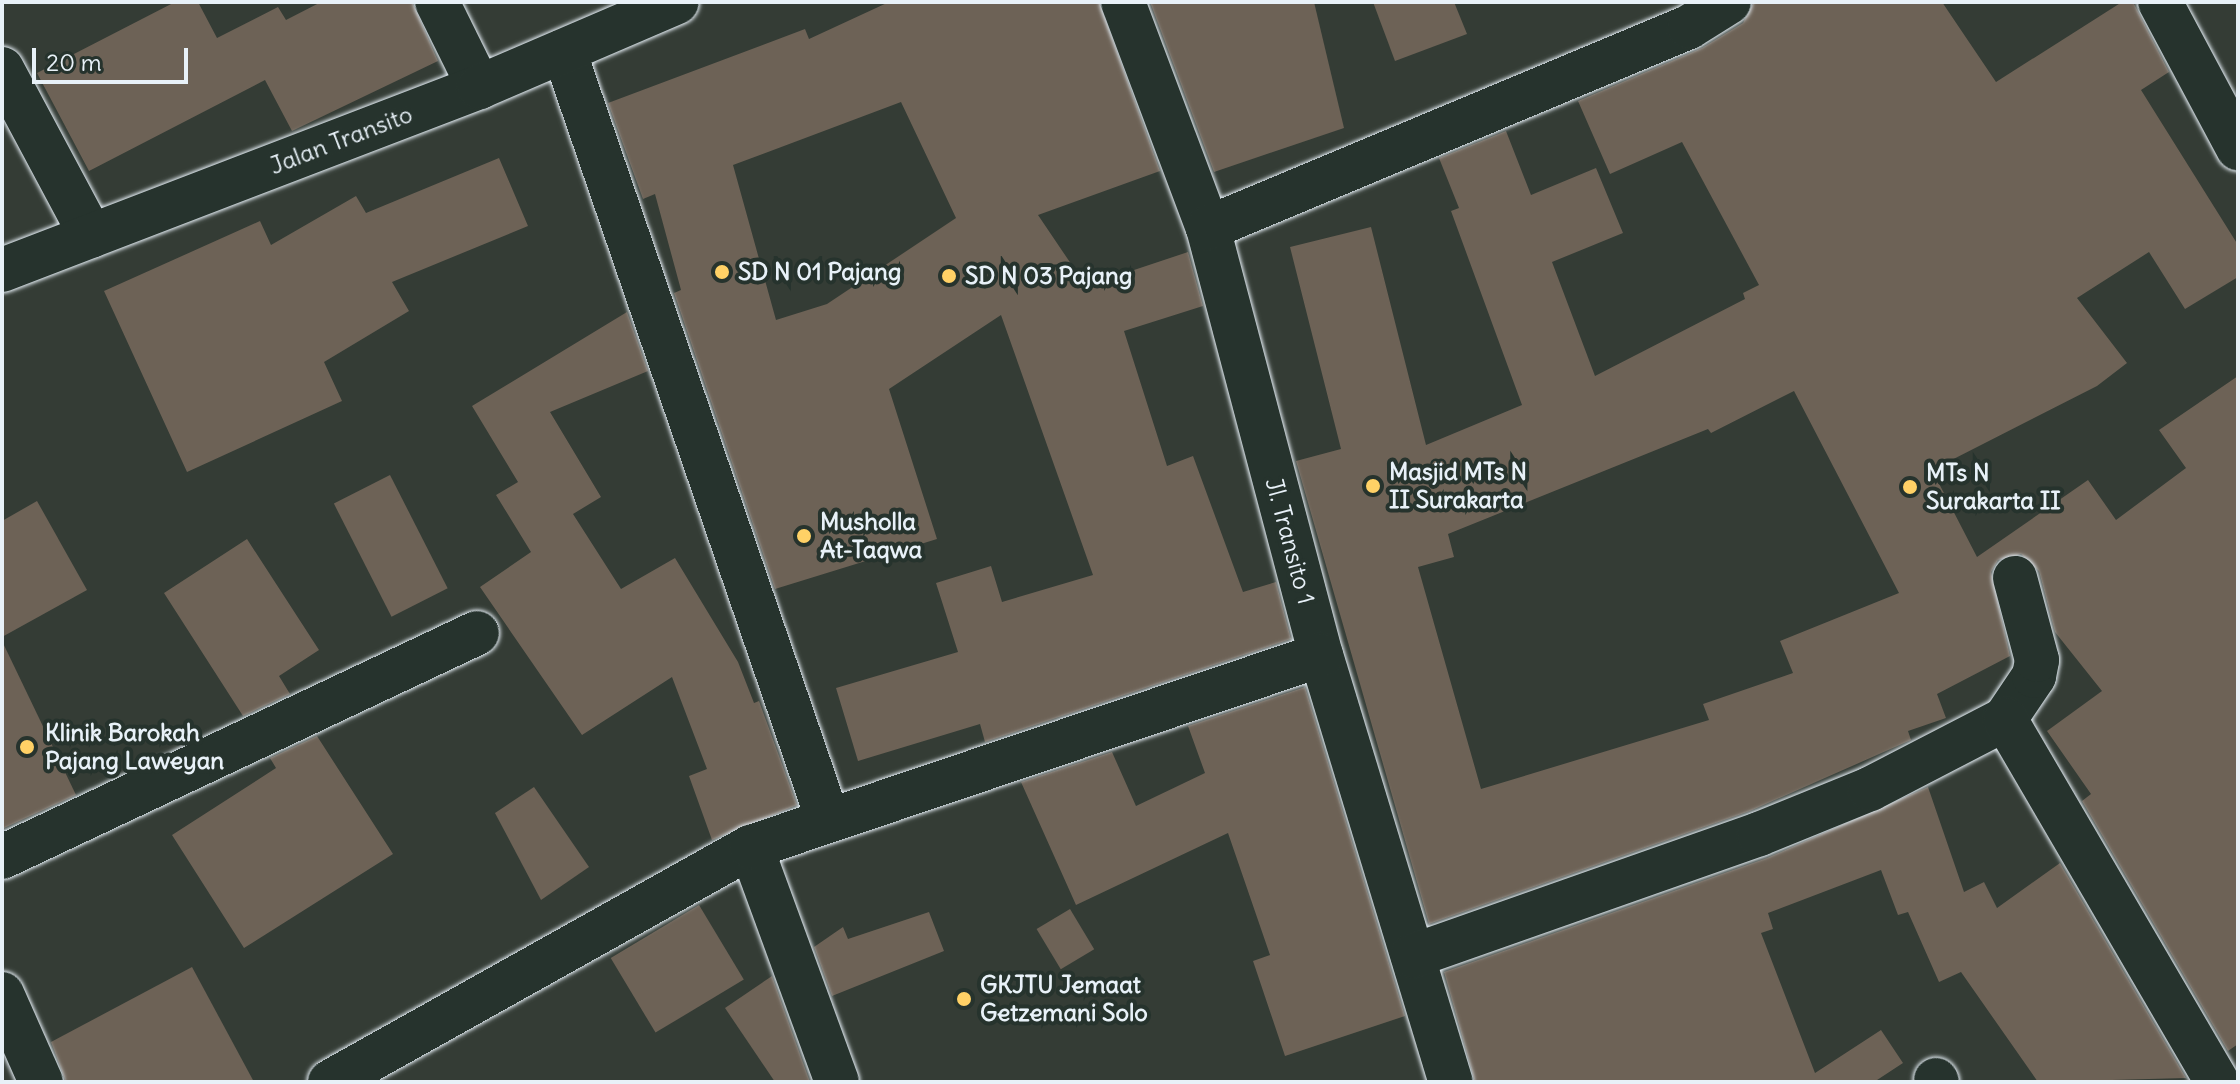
<!DOCTYPE html>
<style>
body{margin:0}
#map{position:relative;width:2240px;height:1084px;overflow:hidden;background:#343c35;font-family:Delius,sans-serif}
div>[style]{position:absolute}
.building>*{inset:0;background:#6d6256;transform-origin:0 0}
.roads{filter:drop-shadow(0 0 2px #e8f1f8) drop-shadow(0 0 2px #e8f1f8)}
.minor>*{height:44px;margin:-22px;padding:0 22px;transform-origin:22px;border-radius:22px;background:#26332d}
.major>*{height:44px;margin:-22px;padding:0 22px;transform-origin:22px;border-radius:22px;background:#26332d}
.dots>*{width:22px;height:22px;translate:-50% -50%;box-sizing:border-box;border:4px solid #26332d;border-radius:50%}
span{translate:-50% -50%;white-space:nowrap;text-align:center;line-height:1.15;-webkit-text-stroke:8px #26332d;paint-order:stroke}
.street-label{font-size:24px;color:#e8f1f8}
.poi-label{font-size:24px;color:#e8f1f8;font-weight:700}
.left{translate:0 -50%;text-align:left}
.frame{position:absolute;inset:0;border:4px solid #e8f1f8;pointer-events:none}
.scale{position:absolute;left:32px;top:48px;width:156px;height:36px;box-sizing:border-box;border:4px solid #e8f1f8;border-top:0;padding-left:10px;font-size:24px;line-height:28px;white-space:nowrap;color:#e8f1f8;-webkit-text-stroke:6px #26332d;paint-order:stroke}
</style>
<div id="map">
<div class="building">
<i style="clip-path:polygon(175px 2px,198px 2px,217px 38px,278px 7px,286px 20px,321px 2px,412px 2px,438px 61px,292px 131px,265px 80px,89px 171px,37px 73px)"></i>
<i style="clip-path:polygon(evenodd,889px 2px,1099px 2px,1160px 171px,1038px 215px,1086px 286px,1188px 252px,1203px 306px,1124px 331px,1167px 466px,1193px 456px,1243px 592px,1276px 582px,1291px 639px,985px 742px,980px 724px,858px 761px,836px 688px,958px 652px,936px 583px,991px 566px,1002px 602px,1093px 575px,1001px 315px,889px 389px,937px 539px,775px 589px,674px 293px,681px 290px,655px 194px,643px 199px,608px 103px,805px 29px,809px 39px,889px 2px,901px 102px,956px 218px,827px 304px,776px 320px,733px 165px,901px 102px)"></i>
<i style="clip-path:polygon(1150px 2px,1314px 2px,1344px 128px,1214px 172px)"></i>
<i style="clip-path:polygon(1373px 2px,1454px 2px,1467px 34px,1395px 61px)"></i>
<i style="clip-path:polygon(evenodd,1754px 2px,1942px 2px,1996px 82px,2122px 2px,2133px 2px,2169px 72px,2141px 90px,2238px 245px,2238px 277px,2185px 309px,2149px 252px,2077px 298px,2127px 363px,2097px 386px,1932px 470px,1977px 557px,2088px 480px,2116px 520px,2186px 468px,2159px 430px,2238px 376px,2238px 1044px,2228px 1051px,2082px 801px,2091px 794px,2047px 731px,2102px 691px,2055px 632px,2039px 571px,2021px 554px,1998px 560px,1991px 572px,2010px 656px,1937px 694px,1946px 718px,1908px 731px,1911px 740px,1750px 811px,1429px 924px,1296px 461px,1341px 449px,1290px 247px,1371px 227px,1426px 445px,1522px 405px,1451px 211px,1459px 208px,1439px 158px,1506px 131px,1531px 195px,1596px 168px,1623px 233px,1552px 262px,1595px 376px,1745px 299px,1743px 293px,1759px 285px,1682px 142px,1610px 174px,1578px 101px,1702px 48px,1743px 23px,1754px 2px,1794px 391px,1899px 593px,1780px 641px,1793px 673px,1703px 704px,1709px 720px,1481px 789px,1418px 567px,1454px 557px,1448px 534px,1708px 429px,1711px 433px,1794px 391px)"></i>
<i style="clip-path:polygon(499px 158px,528px 226px,392px 282px,409px 311px,324px 362px,342px 401px,187px 472px,104px 291px,260px 221px,271px 245px,356px 196px,366px 213px)"></i>
<i style="clip-path:polygon(627px 312px,648px 371px,550px 412px,601px 497px,573px 514px,621px 589px,675px 558px,738px 662px,754px 703px,759px 701px,797px 805px,712px 840px,689px 776px,707px 769px,672px 677px,582px 735px,480px 587px,531px 552px,496px 495px,518px 482px,472px 406px)"></i>
<i style="left:390px;top:475px;width:127px;height:63px;rotate:63deg"></i>
<i style="clip-path:polygon(37px 501px,87px 590px,2px 637px,2px 521px)"></i>
<i style="clip-path:polygon(247px 539px,319px 650px,279px 676px,290px 694px,243px 716px,164px 593px)"></i>
<i style="clip-path:polygon(2px 641px,76px 795px,2px 829px)"></i>
<i style="clip-path:polygon(1305px 687px,1405px 1016px,1285px 1056px,1253px 961px,1270px 955px,1228px 833px,1076px 905px,1021px 782px,1112px 752px,1136px 806px,1205px 773px,1188px 726px)"></i>
<i style="clip-path:polygon(317px 736px,393px 854px,244px 948px,172px 835px,276px 768px,270px 758px)"></i>
<i style="clip-path:polygon(534px 787px,589px 867px,541px 900px,495px 813px)"></i>
<i style="clip-path:polygon(1928px 787px,1964px 892px,1984px 882px,1997px 908px,2060px 863px,2186px 1078px,2038px 1082px,1961px 972px,1939px 982px,1908px 912px,1898px 915px,1881px 870px,1768px 913px,1773px 929px,1761px 933px,1815px 1073px,1881px 1030px,1903px 1063px,1874px 1082px,1475px 1082px,1444px 972px,1767px 858px)"></i>
<i style="left:699px;top:905px;width:87px;height:103px;rotate:59deg"></i>
<i style="left:1070px;top:909px;width:47px;height:39px;rotate:59deg"></i>
<i style="clip-path:polygon(929px 912px,944px 951px,832px 996px,814px 947px,843px 927px,848px 939px)"></i>
<i style="clip-path:polygon(192px 967px,254px 1082px,66px 1082px,51px 1042px)"></i>
<i style="clip-path:polygon(772px 976px,810px 1082px,775px 1082px,725px 1008px)"></i>
</div>
<div class="roads">
<div class="minor">
<i style="left:437px;top:2px;width:95px;rotate:63.7deg"></i>
<i style="left:1123px;top:2px;width:241px;rotate:69.4deg"></i>
<i style="left:1208px;top:228px;width:442px;rotate:75.2deg"></i>
<i style="left:1321px;top:655px;width:446px;rotate:73.1deg"></i>
<i style="left:2160px;top:2px;width:166px;rotate:61.9deg"></i>
<i style="left:564px;top:51px;width:810px;rotate:71.05deg"></i>
<i style="left:2px;top:69px;width:189px;rotate:61.9deg"></i>
<i style="left:1208px;top:228px;width:521px;rotate:-22.68deg"></i>
<i style="left:1689px;top:27px;width:47px;rotate:-32deg"></i>
<i style="left:2005px;top:719px;width:52px;rotate:-56deg"></i>
<i style="left:2034px;top:676px;width:16px;rotate:-79deg"></i>
<i style="left:2037px;top:660px;width:85px;rotate:-105deg"></i>
<i style="left:751px;top:847px;width:250px;rotate:69.9deg"></i>
<i style="left:2px;top:857px;width:525px;rotate:-25.25deg"></i>
<i style="left:1413px;top:956px;width:367px;rotate:-19.4deg"></i>
<i style="left:1759px;top:834px;width:120px;rotate:-22.1deg"></i>
<i style="left:1870px;top:789px;width:152px;rotate:-27.4deg"></i>
<i style="left:2005px;top:719px;width:420px;rotate:59.7deg"></i>
<i style="left:2px;top:994px;width:96px;rotate:66.1deg"></i>
<i style="left:1936px;top:1080px;width:2px;rotate:63deg"></i>
<i style="left:330px;top:1082px;width:482px;rotate:-29.2deg"></i>
<i style="left:751px;top:847px;width:601px;rotate:-18.62deg"></i>
</div>
<div class="major">
<i style="left:2px;top:270px;width:511px;rotate:-20.99deg"></i>
<i style="left:479px;top:87px;width:215px;rotate:-23.2deg"></i>
</div>
</div>
<div class="dots">
<i style="left:722px;top:272px;background:#ffd166"></i>
<i style="left:949px;top:276px;background:#ffd166"></i>
<i style="left:1373px;top:486px;background:#ffd166"></i>
<i style="left:1910px;top:487px;background:#ffd166"></i>
<i style="left:804px;top:536px;background:#ffd166"></i>
<i style="left:27px;top:747px;background:#ffd166"></i>
<i style="left:964px;top:999px;background:#ffd166"></i>
</div>
<div class="street-label">
<span style="left:341px;top:140px;rotate:-21deg">Jalan Transito</span>
<span style="left:1290px;top:541px;rotate:75deg">Jl. Transito 1</span>
</div>
<div class="poi-label">
<span class="left" style="left:738px;top:272px">SD N 01 Pajang</span>
<span class="left" style="left:965px;top:276px">SD N 03 Pajang</span>
<span class="left" style="left:1389px;top:486px">Masjid MTs N<br>II Surakarta</span>
<span class="left" style="left:1926px;top:487px">MTs N<br>Surakarta II</span>
<span class="left" style="left:820px;top:536px">Musholla<br>At-Taqwa</span>
<span class="left" style="left:45px;top:747px">Klinik Barokah<br>Pajang Laweyan</span>
<span class="left" style="left:980px;top:999px">GKJTU Jemaat<br>Getzemani Solo</span>
</div>
<div class="frame"></div>
<div class="scale">20 m</div>
</div>
